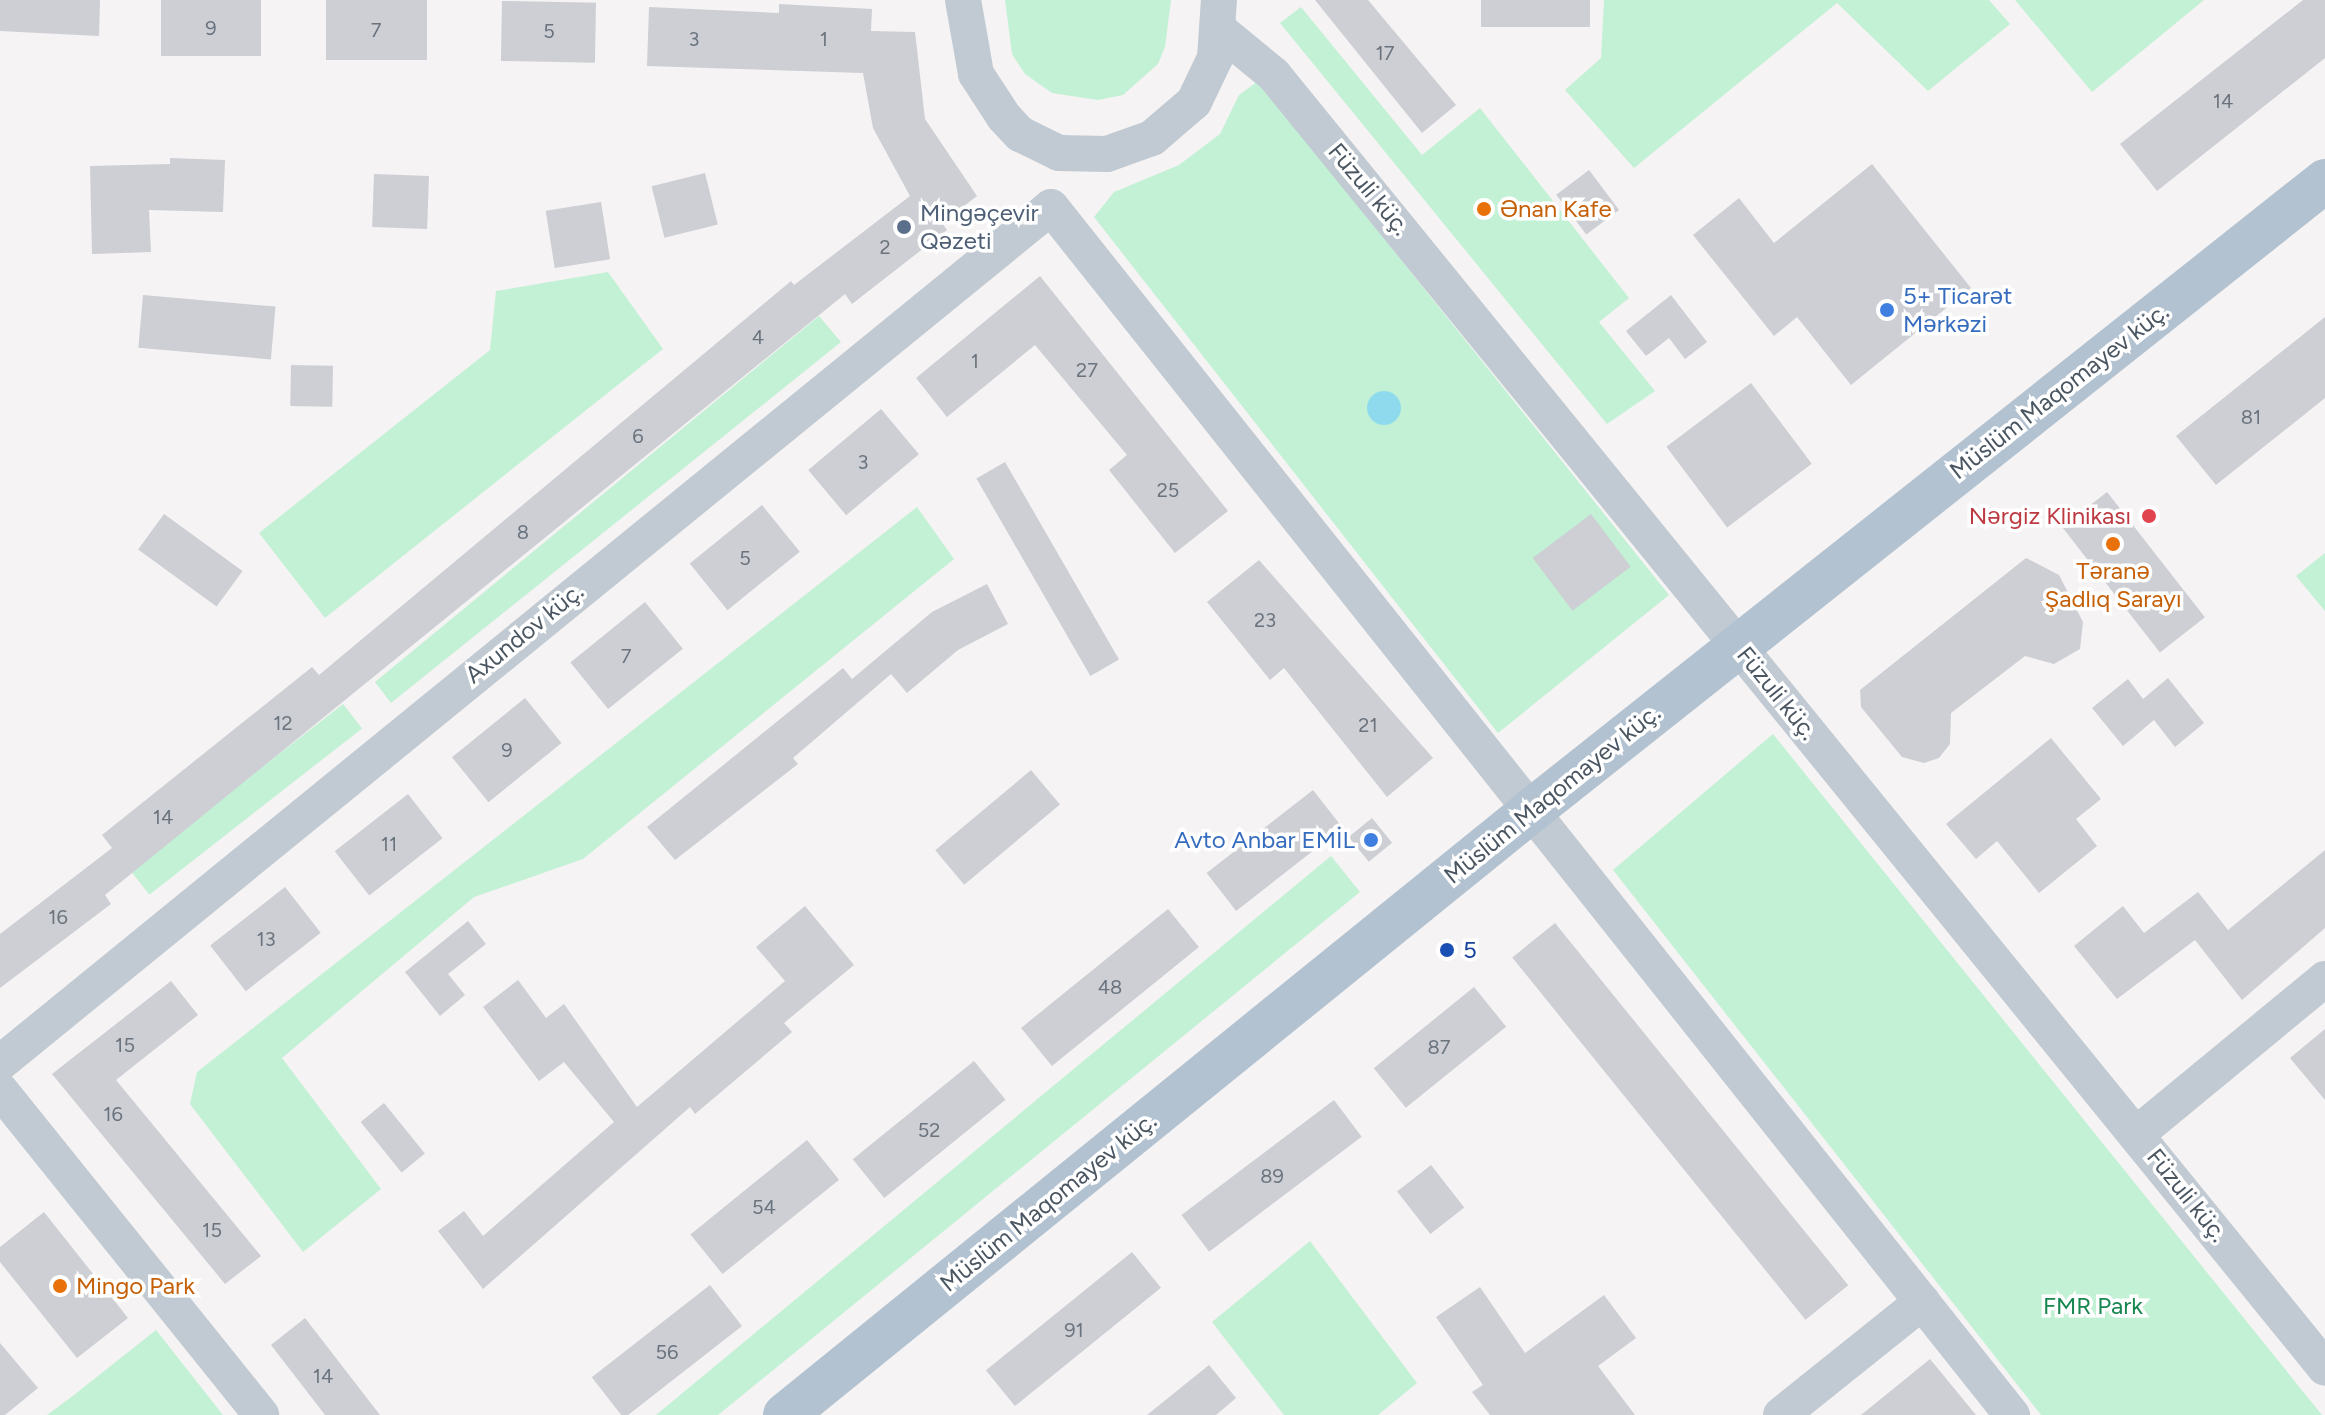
<!DOCTYPE html>
<meta charset="utf-8">
<style>
body{margin:0}
#map{position:relative;width:2325px;height:1415px;overflow:hidden;background:#f5f3f3;font-family:Figtree,sans-serif}
div>[style]{position:absolute}
.green>*{inset:0;background:#c3f1d5;transform-origin:0 0}
.water>*{inset:0;background:#90daee}
.round{border-radius:50%}
.building>*{inset:0;background:#cdcfd5;transform-origin:0 0}
.minor>*{height:36px;margin:-18px;padding:0 18px;transform-origin:18px;border-radius:18px;background:#c1cad2}
.major>*{height:44px;margin:-22px;padding:0 22px;transform-origin:22px;border-radius:22px;background:#b3c2d1}
.dots>*{width:22px;height:22px;translate:-50% -50%;box-sizing:border-box;border:4px solid #fff;border-radius:50%}
span{translate:-50% -50%;white-space:nowrap;text-align:center;line-height:1.15;-webkit-text-stroke:7px #fff;paint-order:stroke}
.number-label{font-size:20px;color:#6b747e}
.number-label span{-webkit-text-stroke-width:0}
.street-label{font-size:24px;color:#4a5661}
.food-label{font-size:24px;color:#c56008}
.left{translate:0 -50%;text-align:left}
.service-label{font-size:24px;color:#4e5e75}
.shop-label{font-size:24px;color:#366cbe}
.right{translate:-100% -50%;text-align:right}
.health-label{font-size:24px;color:#be3a42}
.transit-label{font-size:24px;color:#164399}
.park-label{font-size:24px;color:#17864f}
</style>
<div id="map">
<div class="green">
<i style="clip-path:polygon(1005px 0,1171px 0,1165px 47px,1158px 64px,1123px 95px,1098px 100px,1052px 93px,1025px 74px,1012px 54px)"></i>
<i style="clip-path:polygon(1604px 0,1989px 0,2010px 24px,1928px 91px,1837px 3px,1634px 168px,1565px 90px,1601px 58px)"></i>
<i style="clip-path:polygon(2015px 0,2204px 0,2092px 92px)"></i>
<i style="clip-path:polygon(1301px 7px,1422px 155px,1480px 108px,1629px 298px,1599px 322px,1655px 391px,1607px 424px,1280px 23px)"></i>
<i style="clip-path:polygon(1258px 81px,1669px 595px,1498px 733px,1094px 217px,1114px 192px,1179px 165px,1220px 134px,1239px 95px)"></i>
<i style="clip-path:polygon(608px 272px,663px 349px,325px 618px,259px 533px,490px 350px,496px 291px)"></i>
<i style="clip-path:polygon(819px 316px,841px 342px,391px 703px,375px 682px)"></i>
<i style="clip-path:polygon(917px 507px,954px 559px,583px 859px,474px 897px,282px 1058px,381px 1189px,303px 1252px,190px 1104px,197px 1072px)"></i>
<i style="clip-path:polygon(2325px 553px,2325px 611px,2296px 576px)"></i>
<i style="left:343px;top:704px;width:31px;height:270px;rotate:52deg"></i>
<i style="clip-path:polygon(1773px 734px,2113px 1156px,2322px 1415px,2041px 1415px,1613px 870px)"></i>
<i style="clip-path:polygon(1331px 856px,1360px 892px,718px 1415px,656px 1415px)"></i>
<i style="clip-path:polygon(1310px 1241px,1417px 1383px,1378px 1415px,1284px 1415px,1212px 1322px)"></i>
<i style="clip-path:polygon(156px 1330px,223px 1415px,47px 1415px,74px 1395px)"></i>
</div>
<div class="water">
<i class="round" style="left:1367px;top:391px;width:34px;height:34px"></i>
</div>
<div class="building">
<i style="clip-path:polygon(0 0,100px 0,99px 36px,0 31px)"></i>
<i style="left:161px;top:0;width:100px;height:56px"></i>
<i style="left:326px;top:0;width:101px;height:60px"></i>
<i style="clip-path:polygon(1315px 0,1368px 0,1456px 105px,1422px 133px)"></i>
<i style="left:1481px;top:0;width:109px;height:27px"></i>
<i style="clip-path:polygon(2303px 0,2325px 0,2325px 58px,2157px 191px,2120px 144px)"></i>
<i style="left:502px;top:1px;width:94px;height:60px;rotate:1deg"></i>
<i style="clip-path:polygon(779px 4px,872px 9px,871px 31px,915px 32px,925px 119px,977px 196px,942px 223px,947px 230px,852px 304px,845px 294px,105px 895px,111px 904px,0 988px,0 934px,112px 848px,102px 835px,312px 667px,319px 675px,791px 281px,794px 285px,910px 196px,873px 128px,863px 73px,647px 66px,649px 7px,779px 13px)"></i>
<i style="clip-path:polygon(170px 158px,225px 160px,223px 212px,149px 210px,151px 252px,92px 254px,90px 166px,170px 164px)"></i>
<i style="clip-path:polygon(1872px 164px,1971px 288px,1851px 385px,1797px 317px,1774px 336px,1693px 235px,1739px 198px,1774px 243px)"></i>
<i style="left:1589px;top:170px;width:50px;height:41px;rotate:53deg"></i>
<i style="left:705px;top:173px;width:53px;height:55px;rotate:76deg"></i>
<i style="left:374px;top:174px;width:55px;height:53px;rotate:2deg"></i>
<i style="left:601px;top:202px;width:58px;height:56px;rotate:81deg"></i>
<i style="clip-path:polygon(1040px 276px,1228px 511px,1175px 553px,1109px 470px,1127px 455px,1035px 345px,947px 417px,916px 378px)"></i>
<i style="left:143px;top:295px;width:133px;height:53px;rotate:5deg"></i>
<i style="clip-path:polygon(1671px 295px,1707px 342px,1685px 359px,1669px 338px,1646px 356px,1626px 331px)"></i>
<i style="clip-path:polygon(2325px 317px,2325px 398px,2216px 485px,2176px 436px)"></i>
<i style="left:291px;top:365px;width:42px;height:41px;rotate:1deg"></i>
<i style="left:1751px;top:383px;width:101px;height:106px;rotate:53deg"></i>
<i style="left:881px;top:409px;width:59px;height:95px;rotate:50deg"></i>
<i style="left:1005px;top:462px;width:228px;height:33px;rotate:60deg"></i>
<i style="left:2107px;top:492px;width:159px;height:57px;rotate:52deg"></i>
<i style="left:762px;top:505px;width:60px;height:93px;rotate:51deg"></i>
<i style="left:164px;top:514px;width:97px;height:44px;rotate:36deg"></i>
<i style="left:1591px;top:514px;width:66px;height:73px;rotate:53deg"></i>
<i style="clip-path:polygon(2026px 558px,2059px 575px,2083px 622px,2080px 649px,2054px 664px,2025px 656px,1951px 713px,1950px 744px,1939px 758px,1924px 763px,1902px 757px,1861px 707px,1860px 690px)"></i>
<i style="clip-path:polygon(1259px 560px,1433px 758px,1387px 797px,1284px 668px,1270px 680px,1207px 602px)"></i>
<i style="clip-path:polygon(987px 584px,1008px 624px,958px 650px,907px 693px,891px 674px,793px 758px,798px 764px,675px 860px,647px 827px,843px 668px,852px 679px,932px 612px)"></i>
<i style="left:645px;top:602px;width:60px;height:96px;rotate:51deg"></i>
<i style="clip-path:polygon(2168px 678px,2204px 723px,2175px 747px,2154px 720px,2123px 746px,2092px 708px,2128px 679px,2143px 699px)"></i>
<i style="left:525px;top:698px;width:58px;height:94px;rotate:51deg"></i>
<i style="clip-path:polygon(2051px 738px,2101px 799px,2076px 819px,2097px 846px,2039px 893px,1997px 841px,1976px 859px,1946px 824px)"></i>
<i style="left:1031px;top:770px;width:45px;height:125px;rotate:50deg"></i>
<i style="left:1313px;top:790px;width:48px;height:135px;rotate:52deg"></i>
<i style="left:408px;top:794px;width:56px;height:93px;rotate:52deg"></i>
<i style="left:1372px;top:818px;width:32px;height:30px;rotate:51deg"></i>
<i style="clip-path:polygon(2325px 850px,2325px 928px,2242px 1000px,2195px 940px,2117px 999px,2074px 946px,2123px 906px,2144px 933px,2198px 892px,2228px 930px)"></i>
<i style="left:285px;top:887px;width:58px;height:95px;rotate:52deg"></i>
<i style="clip-path:polygon(805px 906px,854px 965px,784px 1023px,792px 1032px,695px 1114px,690px 1107px,483px 1289px,438px 1231px,464px 1211px,483px 1236px,614px 1122px,564px 1062px,539px 1081px,483px 1007px,518px 980px,546px 1018px,564px 1004px,637px 1107px,785px 981px,756px 947px)"></i>
<i style="left:1168px;top:909px;width:49px;height:189px;rotate:51deg"></i>
<i style="clip-path:polygon(468px 921px,486px 944px,448px 974px,465px 995px,440px 1016px,405px 972px)"></i>
<i style="left:1555px;top:923px;width:466px;height:55px;rotate:51deg"></i>
<i style="clip-path:polygon(171px 981px,198px 1015px,116px 1080px,261px 1256px,225px 1284px,52px 1074px)"></i>
<i style="left:1474px;top:987px;width:51px;height:129px;rotate:51deg"></i>
<i style="clip-path:polygon(2325px 1029px,2325px 1100px,2290px 1058px)"></i>
<i style="left:974px;top:1061px;width:50px;height:156px;rotate:51deg"></i>
<i style="left:1334px;top:1100px;width:46px;height:191px;rotate:53deg"></i>
<i style="left:384px;top:1103px;width:65px;height:30px;rotate:51deg"></i>
<i style="left:807px;top:1140px;width:51px;height:150px;rotate:51deg"></i>
<i style="left:1431px;top:1165px;width:54px;height:43px;rotate:52deg"></i>
<i style="clip-path:polygon(44px 1212px,128px 1318px,77px 1358px,0 1262px,0 1247px)"></i>
<i style="left:1132px;top:1252px;width:46px;height:188px;rotate:51deg"></i>
<i style="left:710px;top:1285px;width:52px;height:150px;rotate:52deg"></i>
<i style="clip-path:polygon(1480px 1287px,1525px 1353px,1604px 1295px,1636px 1338px,1598px 1366px,1635px 1415px,1490px 1415px,1472px 1392px,1483px 1385px,1436px 1317px)"></i>
<i style="clip-path:polygon(305px 1318px,380px 1415px,325px 1415px,271px 1345px)"></i>
<i style="clip-path:polygon(0 1343px,38px 1388px,5px 1415px,0 1415px)"></i>
<i style="clip-path:polygon(1930px 1359px,1976px 1415px,1861px 1415px)"></i>
<i style="clip-path:polygon(1209px 1365px,1236px 1398px,1216px 1415px,1147px 1415px)"></i>
</div>
<div class="minor">
<i style="left:963px;top:0;width:75px;rotate:80deg"></i>
<i style="left:976px;top:74px;width:51px;rotate:56.9deg"></i>
<i style="left:1004px;top:117px;width:23px;rotate:47deg"></i>
<i style="left:1020px;top:134px;width:43px;rotate:26deg"></i>
<i style="left:1059px;top:153px;width:48px;rotate:1.2deg"></i>
<i style="left:1107px;top:154px;width:48px;rotate:-19.6deg"></i>
<i style="left:1152px;top:138px;width:55px;rotate:-40.6deg"></i>
<i style="left:1194px;top:102px;width:49px;rotate:-64.5deg"></i>
<i style="left:1215px;top:58px;width:58px;rotate:-86.1deg"></i>
<i style="left:1218px;top:29px;width:72px;rotate:39.4deg"></i>
<i style="left:1274px;top:75px;width:1666px;rotate:50.89deg"></i>
<i style="left:1051px;top:207px;width:1544px;rotate:51.5deg"></i>
<i style="left:0;top:1063px;width:1355px;rotate:-39.16deg"></i>
<i style="left:0;top:1090px;width:417px;rotate:51.2deg"></i>
<i style="left:2138px;top:1133px;width:242px;rotate:-39.5deg"></i>
<i style="left:1781px;top:1415px;width:181px;rotate:-38.7deg"></i>
</div>
<div class="major">
<i style="left:785px;top:1415px;width:961px;rotate:-39deg"></i>
<i style="left:1532px;top:810px;width:1012px;rotate:-38.42deg"></i>
</div>
<div class="dots">
<i style="left:1484px;top:209px;background:#e8710a"></i>
<i style="left:904px;top:227px;background:#5c6f8a"></i>
<i style="left:1887px;top:310px;background:#3f7fe0"></i>
<i style="left:2149px;top:516px;background:#e0444e"></i>
<i style="left:2113px;top:544px;background:#e8710a"></i>
<i style="left:1371px;top:840px;background:#3f7fe0"></i>
<i style="left:1447px;top:950px;background:#1a4fb4"></i>
<i style="left:60px;top:1286px;background:#e8710a"></i>
</div>
<div class="number-label">
<span style="left:211px;top:28px">9</span>
<span style="left:376px;top:30px">7</span>
<span style="left:549px;top:31px">5</span>
<span style="left:694px;top:39px">3</span>
<span style="left:824px;top:39px">1</span>
<span style="left:1385px;top:53px">17</span>
<span style="left:2223px;top:101px">14</span>
<span style="left:885px;top:247px">2</span>
<span style="left:758px;top:337px">4</span>
<span style="left:975px;top:361px">1</span>
<span style="left:1087px;top:370px">27</span>
<span style="left:2251px;top:417px">81</span>
<span style="left:638px;top:436px">6</span>
<span style="left:863px;top:462px">3</span>
<span style="left:1168px;top:490px">25</span>
<span style="left:523px;top:532px">8</span>
<span style="left:745px;top:558px">5</span>
<span style="left:1265px;top:620px">23</span>
<span style="left:626px;top:656px">7</span>
<span style="left:283px;top:723px">12</span>
<span style="left:1368px;top:725px">21</span>
<span style="left:507px;top:750px">9</span>
<span style="left:163px;top:817px">14</span>
<span style="left:389px;top:844px">11</span>
<span style="left:58px;top:917px">16</span>
<span style="left:266px;top:939px">13</span>
<span style="left:1110px;top:987px">48</span>
<span style="left:125px;top:1045px">15</span>
<span style="left:1439px;top:1047px">87</span>
<span style="left:113px;top:1114px">16</span>
<span style="left:929px;top:1130px">52</span>
<span style="left:1272px;top:1176px">89</span>
<span style="left:764px;top:1207px">54</span>
<span style="left:212px;top:1230px">15</span>
<span style="left:1074px;top:1330px">91</span>
<span style="left:667px;top:1352px">56</span>
<span style="left:323px;top:1376px">14</span>
</div>
<div class="street-label">
<span style="left:1369px;top:189px;rotate:50deg">Füzuli küç.</span>
<span style="left:2059px;top:391px;rotate:-38deg">Müslüm Maqomayev küç.</span>
<span style="left:524px;top:633px;rotate:-39deg">Axundov küç.</span>
<span style="left:1777px;top:693px;rotate:51deg">Füzuli küç.</span>
<span style="left:1552px;top:794px;rotate:-39deg">Müslüm Maqomayev küç.</span>
<span style="left:2187px;top:1195px;rotate:51deg">Füzuli küç.</span>
<span style="left:1048px;top:1202px;rotate:-39deg">Müslüm Maqomayev küç.</span>
</div>
<div class="food-label">
<span class="left" style="left:1500px;top:209px">Ənan Kafe</span>
<span style="left:2113px;top:585px">Təranə<br>Şadlıq Sarayı</span>
<span class="left" style="left:76px;top:1286px">Mingo Park</span>
</div>
<div class="service-label">
<span class="left" style="left:920px;top:227px">Mingəçevir<br>Qəzeti</span>
</div>
<div class="shop-label">
<span class="left" style="left:1903px;top:310px">5+ Ticarət<br>Mərkəzi</span>
<span class="right" style="left:1355px;top:840px">Avto Anbar EMİL</span>
</div>
<div class="health-label">
<span class="right" style="left:2131px;top:516px">Nərgiz Klinikası</span>
</div>
<div class="transit-label">
<span class="left" style="left:1463px;top:950px">5</span>
</div>
<div class="park-label">
<span style="left:2093px;top:1306px">FMR Park</span>
</div>
</div>
